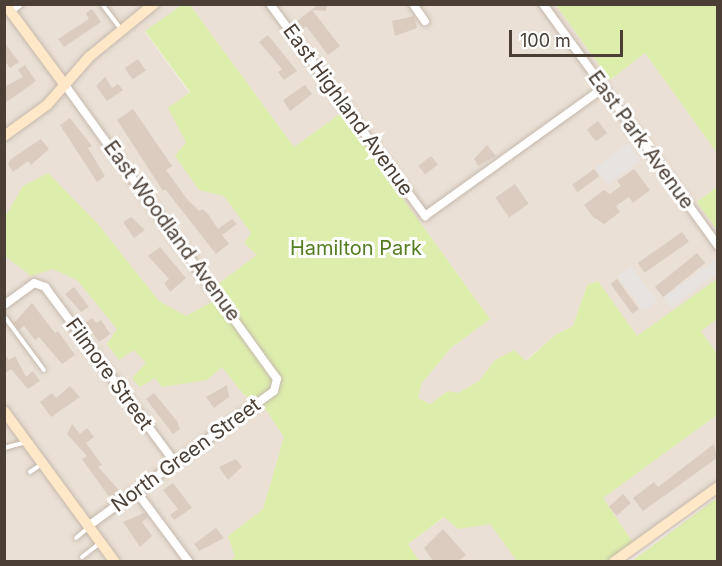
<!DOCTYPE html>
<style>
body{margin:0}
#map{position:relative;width:722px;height:566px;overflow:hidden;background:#f6efe8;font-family:Inter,sans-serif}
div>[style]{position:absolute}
.residential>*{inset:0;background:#eae0d5}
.green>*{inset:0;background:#ddeeac}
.parking>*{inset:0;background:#e6e3e0;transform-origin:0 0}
.building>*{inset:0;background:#dccbbf;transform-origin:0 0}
.roads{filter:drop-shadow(0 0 2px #c5b8ac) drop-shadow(0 0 2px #c5b8ac)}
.lane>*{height:4px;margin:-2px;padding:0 2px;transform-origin:2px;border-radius:2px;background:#fff}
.street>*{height:8px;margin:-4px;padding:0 4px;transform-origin:4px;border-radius:4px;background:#fff}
.secondary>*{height:10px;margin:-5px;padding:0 5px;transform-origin:5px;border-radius:5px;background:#ffe8c8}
span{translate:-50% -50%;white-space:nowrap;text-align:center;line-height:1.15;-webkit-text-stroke:6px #fff;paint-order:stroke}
.street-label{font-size:20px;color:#4a3e35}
.park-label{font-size:20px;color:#557e20}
.frame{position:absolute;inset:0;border:6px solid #4a3e35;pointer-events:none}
.scale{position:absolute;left:509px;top:30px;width:114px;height:27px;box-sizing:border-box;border:3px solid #4a3e35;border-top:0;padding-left:8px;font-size:18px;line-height:21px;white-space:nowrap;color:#4a3e35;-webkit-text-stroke:4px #fff;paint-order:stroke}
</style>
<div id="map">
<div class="residential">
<i style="clip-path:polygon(4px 5px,182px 5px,145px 32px,290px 231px,289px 381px,284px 437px,248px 561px,5px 561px)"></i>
<i style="clip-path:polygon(190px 5px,556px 5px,610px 80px,645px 53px,717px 153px,717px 187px,697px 202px,717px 230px,717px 354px,686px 311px,642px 343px,597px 281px,587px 285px,573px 326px,555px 335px,525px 361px,495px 360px,479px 381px,458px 393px,448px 391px,430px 404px,417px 398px,422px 383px,451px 348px,490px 319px,341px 113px,294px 147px)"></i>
<i style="clip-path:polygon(717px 415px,717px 487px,614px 561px,404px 562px,397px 552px,476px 494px,522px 556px)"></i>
</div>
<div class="green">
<i style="clip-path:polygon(182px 5px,190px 5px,294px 147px,341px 113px,490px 319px,451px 348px,422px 383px,418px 398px,430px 404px,448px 391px,458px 393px,479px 381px,495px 360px,514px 350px,526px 361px,555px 335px,573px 326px,587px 285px,598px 281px,637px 336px,717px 279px,717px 319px,701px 331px,717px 354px,717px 415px,603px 498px,635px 546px,614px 561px,517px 561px,490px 524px,458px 529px,444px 517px,408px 544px,419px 561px,230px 561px,235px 557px,228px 536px,263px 509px,284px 437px,260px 401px,244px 395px,222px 367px,207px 380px,162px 387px,155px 378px,140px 387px,132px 378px,146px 363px,134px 350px,119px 360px,107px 344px,117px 329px,77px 280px,53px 269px,31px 276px,5px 256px,5px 217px,23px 186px,48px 173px,97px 223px,159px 301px,186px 316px,225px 295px,218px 284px,257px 255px,244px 243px,251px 233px,224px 196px,199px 190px,175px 156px,186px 142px,168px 108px,190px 92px,145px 31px)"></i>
<i style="clip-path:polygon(556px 5px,717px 5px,717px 153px,645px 53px,610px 80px)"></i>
<i style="clip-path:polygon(717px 187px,717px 230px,697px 202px)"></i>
<i style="clip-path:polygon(717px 498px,717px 561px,632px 561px)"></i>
</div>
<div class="parking">
<i style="left:628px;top:143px;width:21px;height:41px;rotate:53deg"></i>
<i style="clip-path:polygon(715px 260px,717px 273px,671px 308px,663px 298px)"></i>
<i style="left:631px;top:266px;width:44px;height:17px;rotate:53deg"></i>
</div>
<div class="building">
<i style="clip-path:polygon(319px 4px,327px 4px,326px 11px,312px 10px,340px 46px,328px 55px,306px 26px,303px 29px,297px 21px)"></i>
<i style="clip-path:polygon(92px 9px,101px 22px,64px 47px,58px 39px,89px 19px,86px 13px)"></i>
<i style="clip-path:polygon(414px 16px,417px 28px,395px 36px,392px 21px)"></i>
<i style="clip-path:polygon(268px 35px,297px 71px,284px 80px,278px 72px,282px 69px,259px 42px)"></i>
<i style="clip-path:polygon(4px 42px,19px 62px,10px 68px,4px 60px)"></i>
<i style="left:138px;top:59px;width:14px;height:16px;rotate:56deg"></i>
<i style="clip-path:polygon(25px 65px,36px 81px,4px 104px,4px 87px,23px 77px,18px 70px)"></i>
<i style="clip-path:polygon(105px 77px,112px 88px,118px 84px,123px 90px,107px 101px,96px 86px)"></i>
<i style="clip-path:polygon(305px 85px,312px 94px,290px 111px,283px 100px)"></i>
<i style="clip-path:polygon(133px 109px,172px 166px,166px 170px,187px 199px,199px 211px,202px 209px,208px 214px,218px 229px,232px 219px,237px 224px,222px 235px,229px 244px,216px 254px,165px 189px,163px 191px,117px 120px)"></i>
<i style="clip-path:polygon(70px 118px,92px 146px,88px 148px,105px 176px,97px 182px,60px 125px)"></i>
<i style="left:598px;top:121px;width:15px;height:14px;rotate:53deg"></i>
<i style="clip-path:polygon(41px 139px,49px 149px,31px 165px,28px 161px,13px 172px,8px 164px,11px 159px)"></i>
<i style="clip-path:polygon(487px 145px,496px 156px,478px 166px,474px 159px)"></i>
<i style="left:431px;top:156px;width:11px;height:16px;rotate:52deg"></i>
<i style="left:594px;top:169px;width:9px;height:27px;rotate:54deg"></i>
<i style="clip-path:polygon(634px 169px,650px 190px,633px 203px,629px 197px,623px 201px,616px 206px,620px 212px,604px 224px,593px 217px,584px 205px,604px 190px,610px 194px,621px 186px,617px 181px)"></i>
<i style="left:515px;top:184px;width:24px;height:24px;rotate:55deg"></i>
<i style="clip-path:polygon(131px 217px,145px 230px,134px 238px,123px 222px)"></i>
<i style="left:682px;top:232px;width:12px;height:54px;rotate:55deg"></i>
<i style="clip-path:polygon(160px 247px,186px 278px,170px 292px,164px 283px,169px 279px,148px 256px)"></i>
<i style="left:697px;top:253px;width:13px;height:54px;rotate:51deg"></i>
<i style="left:617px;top:279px;width:37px;height:8px;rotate:54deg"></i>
<i style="clip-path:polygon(74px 287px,89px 307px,81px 312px,65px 294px)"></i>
<i style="clip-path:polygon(32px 303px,55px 333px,58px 331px,75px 355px,62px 364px,39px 337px,35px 340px,24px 326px,19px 330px,14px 323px)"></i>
<i style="clip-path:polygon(92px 318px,96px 323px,101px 320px,110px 334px,99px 342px,85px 323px)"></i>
<i style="clip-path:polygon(4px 354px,9px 360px,15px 356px,26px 377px,33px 371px,40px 381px,28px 389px,11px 369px,4px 374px)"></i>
<i style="clip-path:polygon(227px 385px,229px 397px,214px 408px,206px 397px)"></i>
<i style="clip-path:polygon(70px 386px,80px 397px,51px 417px,40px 402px,52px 393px,56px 398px)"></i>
<i style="clip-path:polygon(154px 393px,177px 421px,180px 429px,173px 434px,146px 399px)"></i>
<i style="clip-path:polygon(72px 424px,80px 434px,87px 428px,94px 437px,86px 443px,102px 465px,98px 467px,120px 491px,110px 498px,82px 459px,87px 456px,67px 434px)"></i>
<i style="clip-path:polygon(714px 444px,717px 458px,643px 511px,633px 498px,654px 482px,658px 487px)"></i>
<i style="clip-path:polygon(236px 459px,242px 467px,228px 480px,219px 467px)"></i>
<i style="clip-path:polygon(173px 483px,192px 508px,174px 520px,170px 515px,178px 509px,163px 490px)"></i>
<i style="left:623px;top:494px;width:12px;height:19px;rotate:48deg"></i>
<i style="clip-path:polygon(144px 513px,148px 517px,142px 522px,152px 536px,140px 547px,123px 522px)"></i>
<i style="clip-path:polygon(216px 528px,224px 538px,199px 551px,194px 544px)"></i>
<i style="clip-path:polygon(443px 529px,466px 555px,458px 561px,433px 561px,424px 548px)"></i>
</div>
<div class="roads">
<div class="lane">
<i style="left:102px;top:4px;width:30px;rotate:53deg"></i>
<i style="left:4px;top:316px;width:67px;rotate:53.5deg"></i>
<i style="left:4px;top:448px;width:24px;rotate:-15deg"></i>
<i style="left:30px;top:472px;width:14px;rotate:-34deg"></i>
<i style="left:76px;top:538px;width:17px;rotate:-40deg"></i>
<i style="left:82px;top:557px;width:23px;rotate:-38deg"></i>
</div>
<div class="street">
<i style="left:270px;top:4px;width:263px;rotate:53.8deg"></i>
<i style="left:425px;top:216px;width:219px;rotate:-35.7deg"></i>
<i style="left:413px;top:4px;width:21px;rotate:55deg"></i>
<i style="left:543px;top:4px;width:299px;rotate:54.1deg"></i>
<i style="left:10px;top:11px;width:11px;rotate:-38deg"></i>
<i style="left:65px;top:85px;width:362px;rotate:54.2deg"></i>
<i style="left:277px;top:379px;width:12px;rotate:104deg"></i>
<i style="left:274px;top:391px;width:230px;rotate:144deg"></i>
<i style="left:4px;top:305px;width:37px;rotate:-36deg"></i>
<i style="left:34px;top:283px;width:12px;rotate:20deg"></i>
<i style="left:45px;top:287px;width:219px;rotate:53.5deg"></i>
<i style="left:136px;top:491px;width:89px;rotate:53.3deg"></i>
</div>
<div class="secondary">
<i style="left:5px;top:4px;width:101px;rotate:53.5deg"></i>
<i style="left:4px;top:136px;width:53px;rotate:-35.8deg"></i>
<i style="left:47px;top:105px;width:64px;rotate:-48.8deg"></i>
<i style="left:89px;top:57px;width:84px;rotate:-39.2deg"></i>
<i style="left:4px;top:411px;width:187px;rotate:53.7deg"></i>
<i style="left:614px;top:562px;width:128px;rotate:-35.8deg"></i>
</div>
</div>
<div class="street-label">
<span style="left:348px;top:110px;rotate:54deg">East Highland Avenue</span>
<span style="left:641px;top:140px;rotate:54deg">East Park Avenue</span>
<span style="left:172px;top:231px;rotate:54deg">East Woodland Avenue</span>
<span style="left:109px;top:374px;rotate:54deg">Filmore Street</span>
<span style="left:186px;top:455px;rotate:-36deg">North Green Street</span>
</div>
<div class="park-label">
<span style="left:356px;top:248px">Hamilton Park</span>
</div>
<div class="frame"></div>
<div class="scale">100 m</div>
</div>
